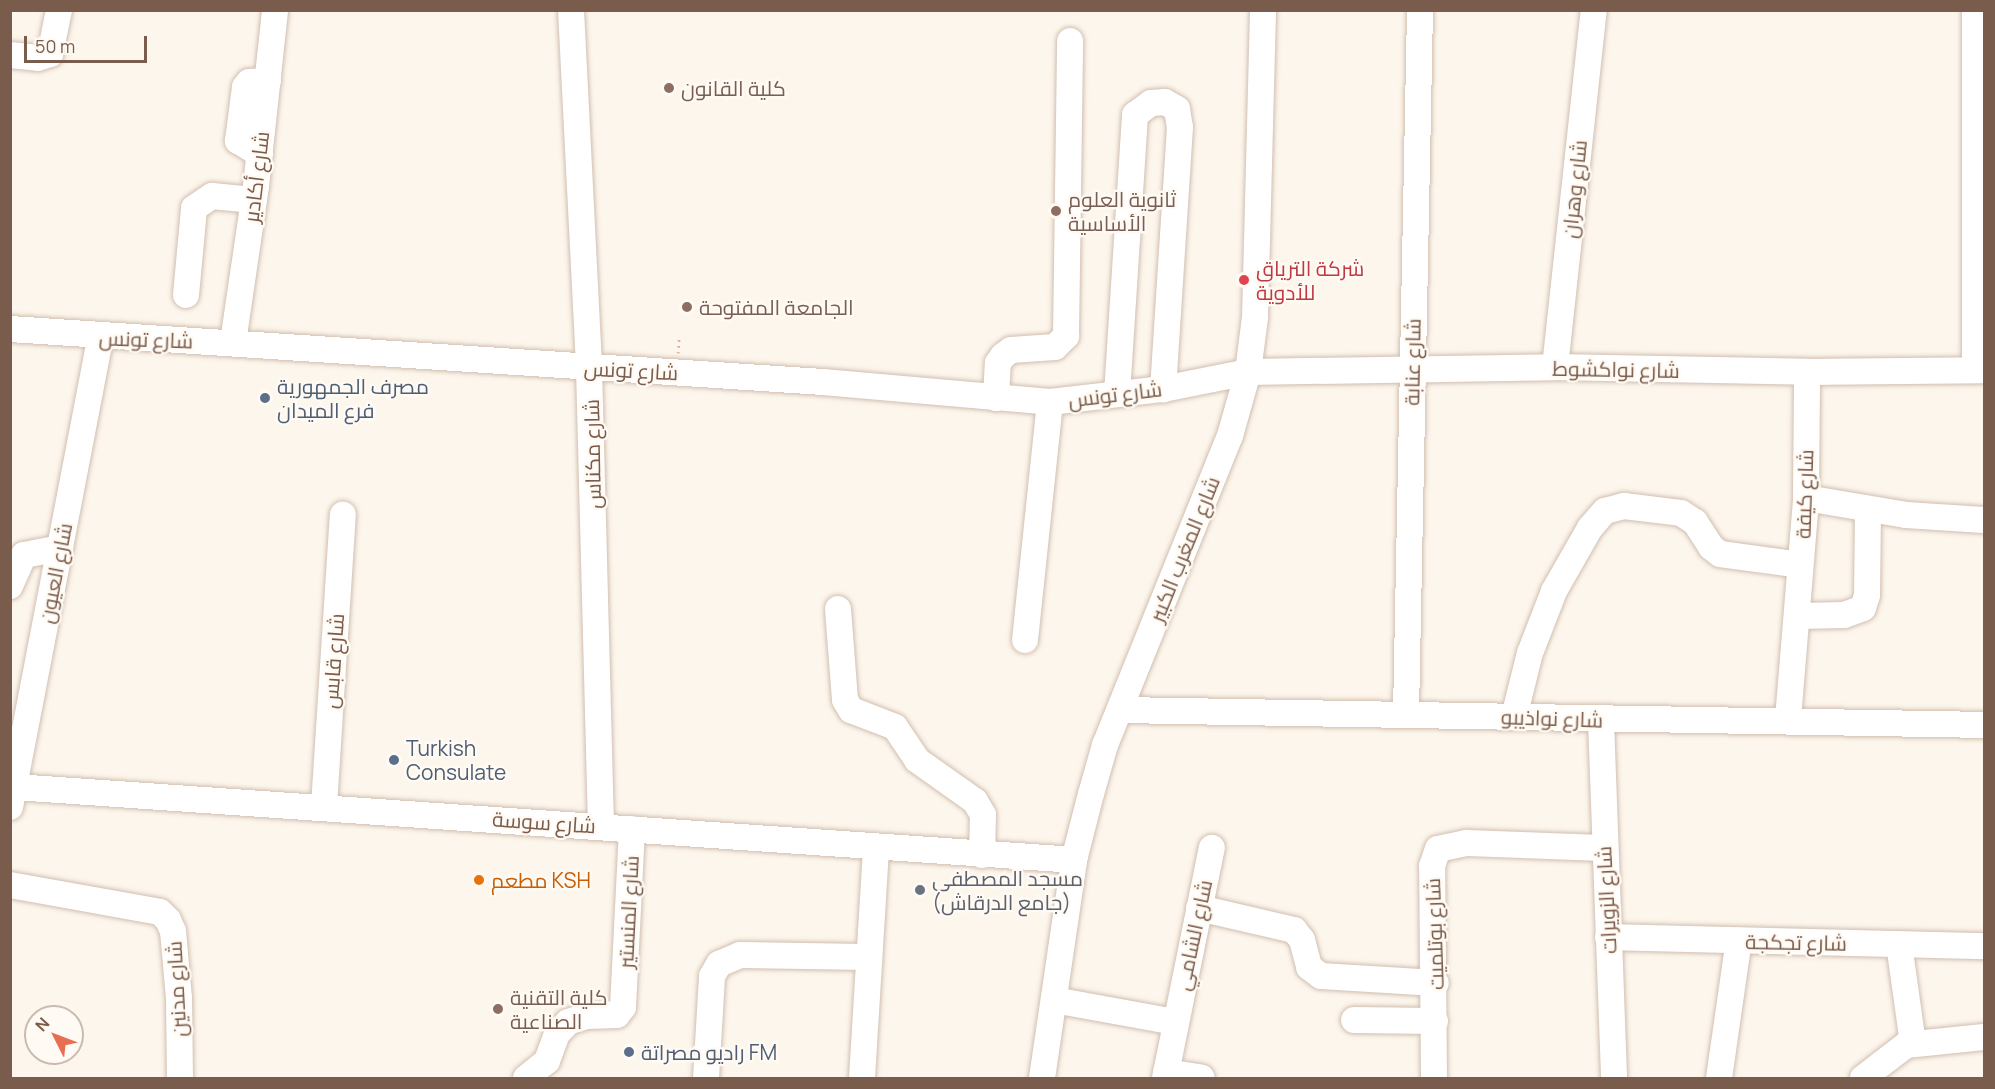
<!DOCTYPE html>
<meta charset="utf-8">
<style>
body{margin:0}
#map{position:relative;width:1995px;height:1089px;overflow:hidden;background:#fdf6ec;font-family:Manrope,Cairo,sans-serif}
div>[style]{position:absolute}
.path>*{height:3px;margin-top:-1.5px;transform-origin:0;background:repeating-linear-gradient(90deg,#d9b8a5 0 1.5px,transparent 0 6px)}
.roads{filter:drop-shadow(0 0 2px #d1beb0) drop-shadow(0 0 2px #d1beb0)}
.minor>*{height:26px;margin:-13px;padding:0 13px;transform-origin:13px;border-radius:13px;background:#fff}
.dots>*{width:16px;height:16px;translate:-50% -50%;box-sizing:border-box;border:3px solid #fffaf3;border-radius:50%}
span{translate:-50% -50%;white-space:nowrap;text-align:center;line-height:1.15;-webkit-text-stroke:4.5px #fffaf3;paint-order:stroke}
.education-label{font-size:21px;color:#785e54}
.left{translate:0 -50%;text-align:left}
.street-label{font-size:21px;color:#7a5c4d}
.health-label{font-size:21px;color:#be3a42}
.service-label{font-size:21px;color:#4e5e75}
.worship-label{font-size:21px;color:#5b616d}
.food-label{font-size:21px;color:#c56008}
.frame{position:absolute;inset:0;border:12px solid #7a5c4d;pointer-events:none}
.north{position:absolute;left:24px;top:1005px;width:60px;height:60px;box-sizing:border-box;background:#fffaf3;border:2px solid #cabbb1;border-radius:50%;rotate:312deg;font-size:16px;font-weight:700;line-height:24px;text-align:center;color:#7a5c4d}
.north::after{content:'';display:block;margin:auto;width:21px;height:27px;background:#e76f51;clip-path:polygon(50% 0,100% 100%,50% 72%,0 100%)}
.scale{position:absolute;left:24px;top:36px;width:123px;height:27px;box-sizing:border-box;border:3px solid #7a5c4d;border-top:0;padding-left:8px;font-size:18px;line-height:21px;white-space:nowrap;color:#7a5c4d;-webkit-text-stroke:4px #fffaf3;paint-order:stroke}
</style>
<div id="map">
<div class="path">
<i style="left:678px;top:353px;width:14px;rotate:-86deg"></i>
</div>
<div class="roads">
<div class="minor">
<i style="left:571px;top:10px;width:358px;rotate:87.1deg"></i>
<i style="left:589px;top:368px;width:458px;rotate:88.5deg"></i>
<i style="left:1975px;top:10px;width:360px;rotate:90deg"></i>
<i style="left:10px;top:55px;width:28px;rotate:6deg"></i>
<i style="left:38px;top:58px;width:13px;rotate:-18deg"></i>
<i style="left:50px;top:54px;width:45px;rotate:-78.4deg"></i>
<i style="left:260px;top:154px;width:26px;rotate:-149deg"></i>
<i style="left:238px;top:141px;width:54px;rotate:-82.6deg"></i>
<i style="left:245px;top:87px;width:6px;rotate:-51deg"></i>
<i style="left:249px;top:82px;width:19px;rotate:-3deg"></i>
<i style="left:186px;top:295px;width:87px;rotate:-84.7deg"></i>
<i style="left:194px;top:208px;width:22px;rotate:-34deg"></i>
<i style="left:212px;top:196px;width:42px;rotate:5.4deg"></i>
<i style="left:10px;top:329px;width:815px;rotate:3.73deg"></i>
<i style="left:823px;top:382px;width:228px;rotate:5deg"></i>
<i style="left:1050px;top:402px;width:114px;rotate:-6.6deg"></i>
<i style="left:1163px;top:389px;width:87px;rotate:-11.3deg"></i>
<i style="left:1248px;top:372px;width:307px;rotate:-0.9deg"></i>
<i style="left:1555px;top:367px;width:252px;rotate:1.1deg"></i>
<i style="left:1807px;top:372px;width:177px;rotate:-0.6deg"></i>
<i style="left:233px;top:342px;width:158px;rotate:-81.6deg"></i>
<i style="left:256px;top:186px;width:177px;rotate:-83.8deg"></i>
<i style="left:1555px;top:367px;width:359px;rotate:-83.8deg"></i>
<i style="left:1117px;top:394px;width:280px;rotate:-86.3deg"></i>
<i style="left:1135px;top:115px;width:20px;rotate:-37deg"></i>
<i style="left:1151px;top:103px;width:14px;rotate:-4deg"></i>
<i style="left:1165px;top:102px;width:14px;rotate:30deg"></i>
<i style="left:1177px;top:109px;width:18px;rotate:81deg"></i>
<i style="left:1180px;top:127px;width:263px;rotate:93.7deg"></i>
<i style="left:996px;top:398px;width:35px;rotate:-87deg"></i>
<i style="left:998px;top:363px;width:9px;rotate:-54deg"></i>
<i style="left:1003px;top:356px;width:10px;rotate:-37deg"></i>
<i style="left:1011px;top:350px;width:44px;rotate:-3.9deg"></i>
<i style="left:1055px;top:347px;width:16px;rotate:-45deg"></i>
<i style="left:1066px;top:336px;width:295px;rotate:-89.2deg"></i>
<i style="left:1806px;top:498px;width:101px;rotate:9.6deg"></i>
<i style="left:1906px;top:515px;width:78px;rotate:3.7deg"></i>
<i style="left:10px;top:586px;width:34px;rotate:-66deg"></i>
<i style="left:24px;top:555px;width:37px;rotate:-11deg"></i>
<i style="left:838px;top:609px;width:91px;rotate:85.6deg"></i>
<i style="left:845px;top:700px;width:12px;rotate:59deg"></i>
<i style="left:851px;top:710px;width:47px;rotate:21.1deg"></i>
<i style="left:895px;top:727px;width:40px;rotate:56deg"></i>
<i style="left:917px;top:760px;width:71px;rotate:35.3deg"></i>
<i style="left:975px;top:801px;width:16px;rotate:60deg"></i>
<i style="left:983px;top:815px;width:40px;rotate:91.4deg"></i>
<i style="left:1798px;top:616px;width:46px;rotate:-1.2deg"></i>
<i style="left:1844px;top:615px;width:20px;rotate:-20deg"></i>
<i style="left:1863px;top:608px;width:14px;rotate:-73deg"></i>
<i style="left:1867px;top:595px;width:86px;rotate:-89.3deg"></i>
<i style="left:1025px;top:640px;width:239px;rotate:-84deg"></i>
<i style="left:1120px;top:710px;width:864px;rotate:0.99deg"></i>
<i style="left:1406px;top:714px;width:704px;rotate:-88.86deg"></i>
<i style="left:1514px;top:717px;width:66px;rotate:-76deg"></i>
<i style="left:1530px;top:653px;width:66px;rotate:-68.8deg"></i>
<i style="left:1554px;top:591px;width:73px;rotate:-60.3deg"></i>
<i style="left:1590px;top:528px;width:23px;rotate:-49deg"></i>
<i style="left:1605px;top:511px;width:20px;rotate:-15deg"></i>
<i style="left:1624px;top:506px;width:57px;rotate:7deg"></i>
<i style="left:1681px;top:513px;width:17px;rotate:33deg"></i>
<i style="left:1695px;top:522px;width:30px;rotate:57deg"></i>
<i style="left:1711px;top:547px;width:11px;rotate:38deg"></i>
<i style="left:1720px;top:554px;width:81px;rotate:7.8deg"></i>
<i style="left:1788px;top:719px;width:222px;rotate:-85.3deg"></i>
<i style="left:1806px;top:498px;width:126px;rotate:-89.5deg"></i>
<i style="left:1601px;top:721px;width:357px;rotate:87.9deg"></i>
<i style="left:15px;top:787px;width:1062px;rotate:3.94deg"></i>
<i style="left:324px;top:806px;width:292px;rotate:-86.3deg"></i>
<i style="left:10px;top:807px;width:478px;rotate:-79.1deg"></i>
<i style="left:10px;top:885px;width:152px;rotate:10.2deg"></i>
<i style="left:160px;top:912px;width:11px;rotate:45deg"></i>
<i style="left:168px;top:920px;width:12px;rotate:66deg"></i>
<i style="left:173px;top:931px;width:67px;rotate:84.9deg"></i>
<i style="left:179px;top:998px;width:80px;rotate:89.3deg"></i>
<i style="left:1199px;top:908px;width:98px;rotate:13deg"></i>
<i style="left:1294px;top:930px;width:13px;rotate:51deg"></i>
<i style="left:1302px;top:940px;width:28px;rotate:75deg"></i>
<i style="left:1309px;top:967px;width:15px;rotate:37deg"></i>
<i style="left:1321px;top:976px;width:115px;rotate:3.5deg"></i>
<i style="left:1608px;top:937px;width:376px;rotate:1.4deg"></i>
<i style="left:1899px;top:944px;width:100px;rotate:82deg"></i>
<i style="left:1054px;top:1000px;width:123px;rotate:10.3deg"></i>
<i style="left:1354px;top:1020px;width:81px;rotate:0.7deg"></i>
<i style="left:1166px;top:1072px;width:36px;rotate:9deg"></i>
<i style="left:526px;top:1078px;width:27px;rotate:-39deg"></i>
<i style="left:547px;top:1061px;width:29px;rotate:-70deg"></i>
<i style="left:557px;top:1034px;width:16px;rotate:-47deg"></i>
<i style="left:568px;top:1022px;width:19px;rotate:-18deg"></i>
<i style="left:586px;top:1016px;width:31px;rotate:-2deg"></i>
<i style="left:617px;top:1015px;width:10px;rotate:-53deg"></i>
<i style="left:623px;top:1007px;width:178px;rotate:-87.1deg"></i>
<i style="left:706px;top:1078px;width:102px;rotate:-86.6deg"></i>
<i style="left:712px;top:976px;width:14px;rotate:-60deg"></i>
<i style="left:719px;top:964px;width:23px;rotate:-23deg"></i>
<i style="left:740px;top:955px;width:129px;rotate:0.9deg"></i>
<i style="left:862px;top:1078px;width:229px;rotate:-86.5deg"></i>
<i style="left:1042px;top:1078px;width:220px;rotate:-81.6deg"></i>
<i style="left:1074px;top:860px;width:68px;rotate:-75.6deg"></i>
<i style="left:1091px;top:794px;width:51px;rotate:-74.1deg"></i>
<i style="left:1105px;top:745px;width:333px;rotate:-68deg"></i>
<i style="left:1230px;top:436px;width:66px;rotate:-74.3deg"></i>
<i style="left:1248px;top:372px;width:55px;rotate:-82.7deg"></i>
<i style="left:1255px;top:317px;width:307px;rotate:-88.5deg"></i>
<i style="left:1165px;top:1078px;width:235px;rotate:-78.5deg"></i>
<i style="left:1434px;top:1078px;width:212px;rotate:-90.5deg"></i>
<i style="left:1432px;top:866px;width:18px;rotate:-71deg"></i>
<i style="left:1438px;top:849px;width:30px;rotate:-12deg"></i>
<i style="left:1467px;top:843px;width:136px;rotate:2.1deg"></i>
<i style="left:1719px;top:1078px;width:139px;rotate:-81.8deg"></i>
<i style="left:1863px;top:1078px;width:54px;rotate:-37.5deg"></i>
<i style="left:1906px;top:1045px;width:78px;rotate:-5.9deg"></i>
</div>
</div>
<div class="dots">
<i style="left:669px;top:88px;background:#8d6e63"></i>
<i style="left:1056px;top:211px;background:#8d6e63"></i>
<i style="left:1244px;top:280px;background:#e0444e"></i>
<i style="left:687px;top:307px;background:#8d6e63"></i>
<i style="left:265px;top:398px;background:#5c6f8a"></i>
<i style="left:394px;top:760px;background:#5c6f8a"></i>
<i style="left:479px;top:880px;background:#e8710a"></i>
<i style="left:920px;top:890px;background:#6b7280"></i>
<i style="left:498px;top:1009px;background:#8d6e63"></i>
<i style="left:629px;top:1052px;background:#5c6f8a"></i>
</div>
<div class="education-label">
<span class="left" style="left:681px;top:88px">كلية القانون</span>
<span class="left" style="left:1068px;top:211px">ثانوية العلوم<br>الأساسية</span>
<span class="left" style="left:699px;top:307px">الجامعة المفتوحة</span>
<span class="left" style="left:510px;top:1009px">كلية التقنية<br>الصناعية</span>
</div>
<div class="street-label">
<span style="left:256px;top:177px;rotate:-83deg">شارع أكادير</span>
<span style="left:1574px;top:189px;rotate:-84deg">شارع وهران</span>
<span style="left:146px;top:339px;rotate:2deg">شارع تونس</span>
<span style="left:1412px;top:362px;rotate:-89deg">شارع عنابة</span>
<span style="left:1616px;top:369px;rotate:1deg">شارع نواكشوط</span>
<span style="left:631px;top:370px;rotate:3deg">شارع تونس</span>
<span style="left:1115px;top:394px;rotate:-7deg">شارع تونس</span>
<span style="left:592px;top:454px;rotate:-91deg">شارع مكناس</span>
<span style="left:1804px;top:494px;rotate:-88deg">شارع كيفة</span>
<span style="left:1184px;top:549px;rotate:-68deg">شارع المغرب الكبير</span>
<span style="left:55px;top:573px;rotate:-79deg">شارع العيون</span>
<span style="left:333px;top:661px;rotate:-86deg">شارع قابس</span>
<span style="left:1552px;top:718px;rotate:2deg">شارع نواذيبو</span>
<span style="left:544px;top:822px;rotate:4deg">شارع سوسة</span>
<span style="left:1606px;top:900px;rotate:-93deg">شارع الزويرات</span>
<span style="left:628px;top:912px;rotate:-87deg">شارع المنستير</span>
<span style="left:1434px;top:934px;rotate:-92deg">شارع بوتلميت</span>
<span style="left:1193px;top:935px;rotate:-78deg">شارع الشامي</span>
<span style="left:1796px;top:942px;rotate:1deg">شارع تجكجة</span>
<span style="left:176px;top:989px;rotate:-93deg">شارع مدنين</span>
</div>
<div class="health-label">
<span class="left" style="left:1256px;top:280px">شركة الترياق<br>للأدوية</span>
</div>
<div class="service-label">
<span class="left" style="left:277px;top:398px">مصرف الجمهورية<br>فرع الميدان</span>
<span class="left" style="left:406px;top:760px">Turkish<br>Consulate</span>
<span class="left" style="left:641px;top:1052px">راديو مصراتة FM</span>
</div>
<div class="worship-label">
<span class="left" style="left:932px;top:890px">مسجد المصطفى<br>(جامع الدرقاش)</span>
</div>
<div class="food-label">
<span class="left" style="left:491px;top:880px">مطعم KSH</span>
</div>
<div class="frame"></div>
<div class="north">N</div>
<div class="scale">50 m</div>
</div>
